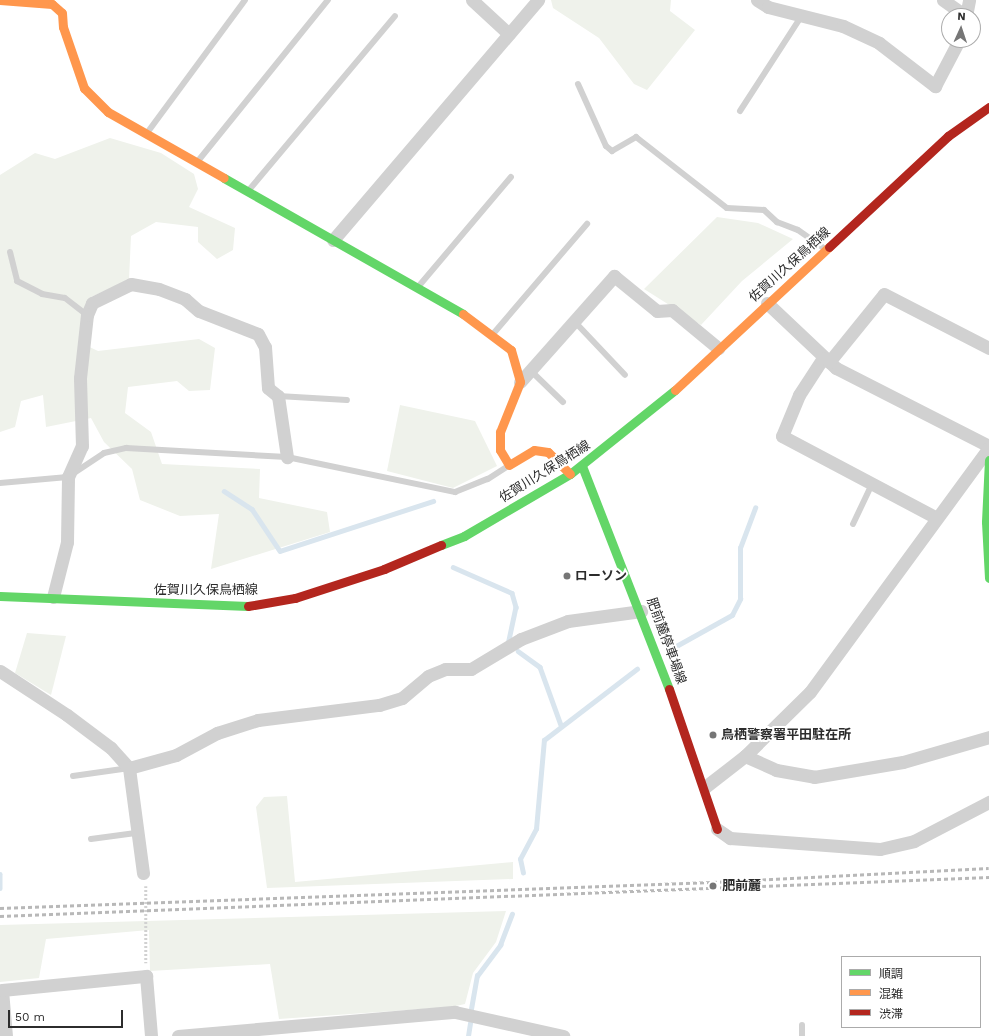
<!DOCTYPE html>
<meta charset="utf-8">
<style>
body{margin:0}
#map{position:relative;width:989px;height:1036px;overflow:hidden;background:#fff;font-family:"Work Sans","Noto Sans JP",sans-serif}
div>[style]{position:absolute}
.green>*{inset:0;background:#eff2eb}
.stream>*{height:4.5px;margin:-2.25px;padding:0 2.25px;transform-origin:2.25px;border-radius:2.25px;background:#d9e5ee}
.path>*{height:2.5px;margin-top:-1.25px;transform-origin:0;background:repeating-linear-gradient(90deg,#d1d1d1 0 2px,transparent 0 4px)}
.lane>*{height:6px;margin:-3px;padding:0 3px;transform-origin:3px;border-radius:3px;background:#d1d1d1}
.street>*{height:13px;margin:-6.5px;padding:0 6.5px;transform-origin:6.5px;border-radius:6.5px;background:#d1d1d1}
.fast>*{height:9px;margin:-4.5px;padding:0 4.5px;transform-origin:4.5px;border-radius:4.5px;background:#63d668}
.slow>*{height:9px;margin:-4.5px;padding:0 4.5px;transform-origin:4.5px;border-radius:4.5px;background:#ff974d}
.jam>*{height:9px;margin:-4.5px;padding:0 4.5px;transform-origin:4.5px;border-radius:4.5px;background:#b3261e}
.rail>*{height:3px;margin-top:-1.5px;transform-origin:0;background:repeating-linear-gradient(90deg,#b8b8b8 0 4px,transparent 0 7px)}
.dots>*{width:11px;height:11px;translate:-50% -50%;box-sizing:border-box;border:2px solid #fff;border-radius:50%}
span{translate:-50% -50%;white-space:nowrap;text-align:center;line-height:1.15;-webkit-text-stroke:4px #fff;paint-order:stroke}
.street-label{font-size:13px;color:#2c2c2c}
.poi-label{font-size:13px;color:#2c2c2c;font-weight:700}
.left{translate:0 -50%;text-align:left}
.legend{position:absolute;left:841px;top:956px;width:140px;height:72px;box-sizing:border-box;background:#fff;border:1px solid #ababab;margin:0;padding:5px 7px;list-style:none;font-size:12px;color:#2c2c2c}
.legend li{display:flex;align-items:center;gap:8px;height:20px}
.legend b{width:20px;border:1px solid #ababab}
.north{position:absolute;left:941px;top:8px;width:40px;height:40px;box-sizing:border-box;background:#fff;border:1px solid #ababab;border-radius:50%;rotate:3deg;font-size:11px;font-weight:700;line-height:16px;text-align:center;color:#2c2c2c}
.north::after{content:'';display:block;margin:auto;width:14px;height:18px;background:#767676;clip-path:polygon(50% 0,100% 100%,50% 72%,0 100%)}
.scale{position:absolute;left:8px;top:1010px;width:115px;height:18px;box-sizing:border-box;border:2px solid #2c2c2c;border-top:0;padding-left:5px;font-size:12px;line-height:14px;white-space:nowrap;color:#2c2c2c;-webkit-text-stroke:3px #fff;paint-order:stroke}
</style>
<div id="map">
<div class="green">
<i style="clip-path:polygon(551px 0,671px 0,670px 11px,695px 30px,647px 90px,634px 84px,599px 38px,553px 8px)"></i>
<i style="clip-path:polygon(110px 138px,161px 153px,194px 174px,198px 189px,189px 207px,235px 228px,233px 250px,217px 259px,198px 242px,198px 227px,156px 222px,131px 236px,129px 280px,91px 297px,81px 343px,98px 351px,199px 339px,215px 348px,210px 390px,189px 391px,177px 381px,128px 387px,125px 413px,151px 432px,162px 464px,260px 469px,259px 498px,327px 512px,330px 532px,211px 569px,219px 514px,180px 516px,140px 500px,132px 469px,104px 442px,91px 418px,46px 427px,43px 395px,21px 401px,15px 427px,0 432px,0 175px,35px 153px,55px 159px)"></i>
<i style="clip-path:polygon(717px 217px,758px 223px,793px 239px,742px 281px,701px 325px,644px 289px)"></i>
<i style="clip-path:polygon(400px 405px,475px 421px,497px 466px,453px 488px,387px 471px)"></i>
<i style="clip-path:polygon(27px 633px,66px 636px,51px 695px,15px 673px)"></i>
<i style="clip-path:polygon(287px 796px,295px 882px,513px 862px,513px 879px,267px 888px,256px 807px,264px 797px)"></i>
<i style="clip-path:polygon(506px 911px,496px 942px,473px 973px,465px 1004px,451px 1007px,279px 1019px,270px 964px,150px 971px,149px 930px,46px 939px,39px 978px,0 982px,0 925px)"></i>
</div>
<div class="stream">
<i style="left:224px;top:491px;width:33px;rotate:33deg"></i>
<i style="left:252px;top:509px;width:50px;rotate:56.3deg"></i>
<i style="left:280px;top:551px;width:161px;rotate:-18.1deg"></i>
<i style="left:453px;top:567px;width:64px;rotate:23.8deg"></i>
<i style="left:512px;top:593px;width:15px;rotate:74deg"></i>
<i style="left:516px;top:607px;width:34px;rotate:102deg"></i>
<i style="left:669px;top:650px;width:72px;rotate:-29.1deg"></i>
<i style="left:732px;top:615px;width:18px;rotate:-63deg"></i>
<i style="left:740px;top:599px;width:51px;rotate:-90deg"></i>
<i style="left:740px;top:548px;width:43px;rotate:-69.4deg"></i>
<i style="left:518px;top:651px;width:27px;rotate:36deg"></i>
<i style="left:540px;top:667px;width:62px;rotate:70.1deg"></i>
<i style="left:523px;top:873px;width:14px;rotate:-102deg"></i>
<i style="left:520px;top:859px;width:34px;rotate:-62deg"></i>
<i style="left:536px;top:829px;width:89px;rotate:-84.9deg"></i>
<i style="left:544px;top:740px;width:117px;rotate:-37.4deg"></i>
<i style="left:0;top:874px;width:14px;rotate:90deg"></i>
<i style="left:471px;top:1009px;width:34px;rotate:-80deg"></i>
<i style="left:477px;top:976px;width:39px;rotate:-53deg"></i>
<i style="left:500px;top:945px;width:33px;rotate:-69deg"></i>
<i style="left:468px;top:1036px;width:13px;rotate:-81deg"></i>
</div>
<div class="path">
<i style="left:146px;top:886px;width:77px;rotate:90deg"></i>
</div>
<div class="lane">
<i style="left:578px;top:84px;width:68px;rotate:65.7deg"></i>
<i style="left:606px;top:146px;width:8px;rotate:40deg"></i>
<i style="left:612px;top:151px;width:28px;rotate:-30deg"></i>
<i style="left:636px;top:137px;width:115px;rotate:38deg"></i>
<i style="left:727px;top:208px;width:37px;rotate:3deg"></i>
<i style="left:764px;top:210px;width:18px;rotate:43deg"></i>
<i style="left:777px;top:222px;width:22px;rotate:21deg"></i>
<i style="left:798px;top:230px;width:32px;rotate:35deg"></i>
<i style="left:740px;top:111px;width:114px;rotate:-57.1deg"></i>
<i style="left:147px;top:133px;width:165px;rotate:-53.6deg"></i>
<i style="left:198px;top:161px;width:207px;rotate:-51.1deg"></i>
<i style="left:249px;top:190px;width:227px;rotate:-50deg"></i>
<i style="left:10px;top:252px;width:30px;rotate:76deg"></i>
<i style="left:17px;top:281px;width:28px;rotate:27deg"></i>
<i style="left:42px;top:294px;width:23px;rotate:10deg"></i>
<i style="left:65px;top:298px;width:28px;rotate:38deg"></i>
<i style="left:418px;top:287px;width:144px;rotate:-49.8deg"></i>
<i style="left:574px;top:321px;width:74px;rotate:46.6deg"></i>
<i style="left:493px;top:334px;width:145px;rotate:-49.5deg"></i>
<i style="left:530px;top:370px;width:46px;rotate:44.1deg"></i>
<i style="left:278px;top:396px;width:69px;rotate:3.3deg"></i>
<i style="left:0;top:483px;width:68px;rotate:-5deg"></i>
<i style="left:68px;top:477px;width:43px;rotate:-33.7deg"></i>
<i style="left:104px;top:453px;width:23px;rotate:-13deg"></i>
<i style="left:126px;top:448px;width:161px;rotate:3.2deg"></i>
<i style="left:287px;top:457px;width:172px;rotate:11.8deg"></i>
<i style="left:455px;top:492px;width:35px;rotate:-22deg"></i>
<i style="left:488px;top:479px;width:24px;rotate:-33deg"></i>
<i style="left:853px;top:524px;width:44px;rotate:-64.6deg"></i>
<i style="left:73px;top:776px;width:57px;rotate:-8.1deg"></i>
<i style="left:91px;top:839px;width:45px;rotate:-7.6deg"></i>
<i style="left:802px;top:1025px;width:11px;rotate:90deg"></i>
</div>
<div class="street">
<i style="left:472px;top:0;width:50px;rotate:42.6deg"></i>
<i style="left:757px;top:0;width:13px;rotate:32deg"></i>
<i style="left:768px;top:7px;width:77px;rotate:14.2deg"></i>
<i style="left:843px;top:26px;width:40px;rotate:25deg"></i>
<i style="left:879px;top:43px;width:71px;rotate:37.5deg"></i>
<i style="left:935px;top:86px;width:52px;rotate:-62.4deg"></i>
<i style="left:943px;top:0;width:28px;rotate:35deg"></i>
<i style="left:966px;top:16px;width:16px;rotate:-79deg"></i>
<i style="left:333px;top:240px;width:316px;rotate:-49.5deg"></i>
<i style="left:767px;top:303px;width:95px;rotate:43.3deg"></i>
<i style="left:836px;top:368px;width:172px;rotate:27deg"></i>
<i style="left:823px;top:358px;width:44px;rotate:123deg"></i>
<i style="left:799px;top:395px;width:44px;rotate:112.5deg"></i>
<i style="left:782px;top:436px;width:173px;rotate:27.9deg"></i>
<i style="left:829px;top:362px;width:87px;rotate:-51deg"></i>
<i style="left:884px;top:294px;width:118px;rotate:27.2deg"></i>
<i style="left:520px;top:382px;width:142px;rotate:-48.4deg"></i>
<i style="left:614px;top:276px;width:55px;rotate:39.1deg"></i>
<i style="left:657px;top:311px;width:15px;rotate:-4deg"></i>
<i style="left:672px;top:310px;width:60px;rotate:39.6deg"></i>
<i style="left:53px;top:597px;width:57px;rotate:-75.7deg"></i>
<i style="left:67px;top:542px;width:65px;rotate:-89.1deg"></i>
<i style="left:68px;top:477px;width:34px;rotate:-66deg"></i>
<i style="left:82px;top:446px;width:68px;rotate:-91.7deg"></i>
<i style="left:80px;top:378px;width:63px;rotate:-83.7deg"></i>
<i style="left:87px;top:315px;width:13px;rotate:-67deg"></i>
<i style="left:92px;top:303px;width:43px;rotate:-26deg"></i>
<i style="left:131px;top:284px;width:28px;rotate:10deg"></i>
<i style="left:159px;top:289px;width:28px;rotate:21deg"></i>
<i style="left:185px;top:299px;width:18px;rotate:41deg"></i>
<i style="left:199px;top:311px;width:63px;rotate:21.3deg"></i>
<i style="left:258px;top:334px;width:15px;rotate:62deg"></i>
<i style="left:265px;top:347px;width:41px;rotate:85.8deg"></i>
<i style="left:268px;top:388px;width:13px;rotate:39deg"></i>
<i style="left:278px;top:396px;width:62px;rotate:81.6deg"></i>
<i style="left:0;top:671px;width:80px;rotate:33.3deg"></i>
<i style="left:67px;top:715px;width:55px;rotate:36.9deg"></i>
<i style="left:111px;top:748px;width:27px;rotate:48deg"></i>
<i style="left:129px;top:768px;width:106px;rotate:82.4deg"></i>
<i style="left:745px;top:756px;width:34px;rotate:24deg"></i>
<i style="left:776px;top:770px;width:39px;rotate:10deg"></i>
<i style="left:814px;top:777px;width:90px;rotate:-9.6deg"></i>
<i style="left:903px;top:762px;width:90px;rotate:-16.2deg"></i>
<i style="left:129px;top:768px;width:49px;rotate:-15.5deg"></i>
<i style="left:176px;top:755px;width:47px;rotate:-28.2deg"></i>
<i style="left:217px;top:733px;width:43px;rotate:-17.6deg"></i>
<i style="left:258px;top:720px;width:122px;rotate:-7.1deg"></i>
<i style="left:379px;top:705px;width:24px;rotate:-17deg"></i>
<i style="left:402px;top:698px;width:34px;rotate:-40deg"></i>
<i style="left:428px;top:676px;width:18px;rotate:-22deg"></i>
<i style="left:445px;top:669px;width:26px"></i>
<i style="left:471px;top:669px;width:58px;rotate:-31deg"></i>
<i style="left:521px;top:639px;width:50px;rotate:-21deg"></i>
<i style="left:568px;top:621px;width:74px;rotate:-7.8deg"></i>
<i style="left:705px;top:787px;width:51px;rotate:-37.8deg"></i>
<i style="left:745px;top:756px;width:91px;rotate:-44.6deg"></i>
<i style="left:810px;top:692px;width:303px;rotate:-53.8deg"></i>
<i style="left:717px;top:829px;width:16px;rotate:35deg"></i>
<i style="left:730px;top:838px;width:150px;rotate:4.2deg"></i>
<i style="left:880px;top:849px;width:35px;rotate:-13deg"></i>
<i style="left:914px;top:841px;width:85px;rotate:-27.5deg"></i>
<i style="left:6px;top:1036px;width:46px;rotate:-95deg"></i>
<i style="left:2px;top:990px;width:145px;rotate:-5.6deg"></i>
<i style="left:146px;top:976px;width:60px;rotate:85.2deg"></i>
<i style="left:178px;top:1036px;width:278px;rotate:-5deg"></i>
<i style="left:455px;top:1012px;width:111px;rotate:12.5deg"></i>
</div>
<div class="fast">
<i style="left:224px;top:178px;width:275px;rotate:29.6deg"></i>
<i style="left:989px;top:460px;width:62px;rotate:92.8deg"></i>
<i style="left:986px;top:522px;width:56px;rotate:86.9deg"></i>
<i style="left:582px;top:466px;width:239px;rotate:68.7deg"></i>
<i style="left:441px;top:545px;width:25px;rotate:-21deg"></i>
<i style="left:464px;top:536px;width:123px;rotate:-30.3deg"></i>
<i style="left:570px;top:474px;width:134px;rotate:-38.7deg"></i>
<i style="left:0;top:596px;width:248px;rotate:2.3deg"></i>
</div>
<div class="slow">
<i style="left:0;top:0;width:52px;rotate:4.4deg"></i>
<i style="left:52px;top:4px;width:13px;rotate:42deg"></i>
<i style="left:62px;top:13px;width:14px;rotate:86deg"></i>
<i style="left:63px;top:27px;width:65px;rotate:71deg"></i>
<i style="left:84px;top:88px;width:34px;rotate:45deg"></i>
<i style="left:108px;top:112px;width:133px;rotate:29.6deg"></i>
<i style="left:463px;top:314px;width:60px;rotate:36.9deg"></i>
<i style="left:511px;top:350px;width:33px;rotate:74deg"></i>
<i style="left:520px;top:382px;width:54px;rotate:111.8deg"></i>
<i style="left:500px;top:432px;width:18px;rotate:90deg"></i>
<i style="left:500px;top:450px;width:17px;rotate:59deg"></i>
<i style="left:509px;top:465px;width:29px;rotate:-31deg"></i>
<i style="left:534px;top:450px;width:14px;rotate:8deg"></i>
<i style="left:548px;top:452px;width:31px;rotate:45deg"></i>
<i style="left:675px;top:390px;width:210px;rotate:-42.9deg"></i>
</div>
<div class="jam">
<i style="left:829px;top:247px;width:163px;rotate:-43deg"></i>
<i style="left:948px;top:136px;width:50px;rotate:-35.3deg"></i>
<i style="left:248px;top:606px;width:48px;rotate:-9.7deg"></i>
<i style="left:295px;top:598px;width:94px;rotate:-18deg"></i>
<i style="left:384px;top:569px;width:62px;rotate:-22.8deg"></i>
<i style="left:669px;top:689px;width:148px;rotate:71.1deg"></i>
</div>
<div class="rail">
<i style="left:0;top:908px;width:713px;rotate:-2.09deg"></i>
<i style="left:713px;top:882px;width:276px;rotate:-2.9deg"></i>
<i style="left:0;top:916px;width:990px;rotate:-2.26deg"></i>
</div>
<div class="dots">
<i style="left:567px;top:576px;background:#767676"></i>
<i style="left:713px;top:735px;background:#767676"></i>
<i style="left:713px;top:886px;background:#767676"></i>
</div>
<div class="street-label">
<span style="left:790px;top:265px;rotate:-42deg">佐賀川久保鳥栖線</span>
<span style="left:545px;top:472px;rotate:-32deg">佐賀川久保鳥栖線</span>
<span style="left:206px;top:590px">佐賀川久保鳥栖線</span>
<span style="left:666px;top:641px;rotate:70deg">肥前麓停車場線</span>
</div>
<div class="poi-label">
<span class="left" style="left:575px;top:576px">ローソン</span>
<span class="left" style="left:721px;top:735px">鳥栖警察署平田駐在所</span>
<span class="left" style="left:722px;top:886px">肥前麓</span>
</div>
<ul class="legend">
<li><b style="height:5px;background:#63d668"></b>順調</li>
<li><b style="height:5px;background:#ff974d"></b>混雑</li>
<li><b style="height:5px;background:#b3261e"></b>渋滞</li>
</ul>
<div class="north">N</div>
<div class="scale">50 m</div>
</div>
